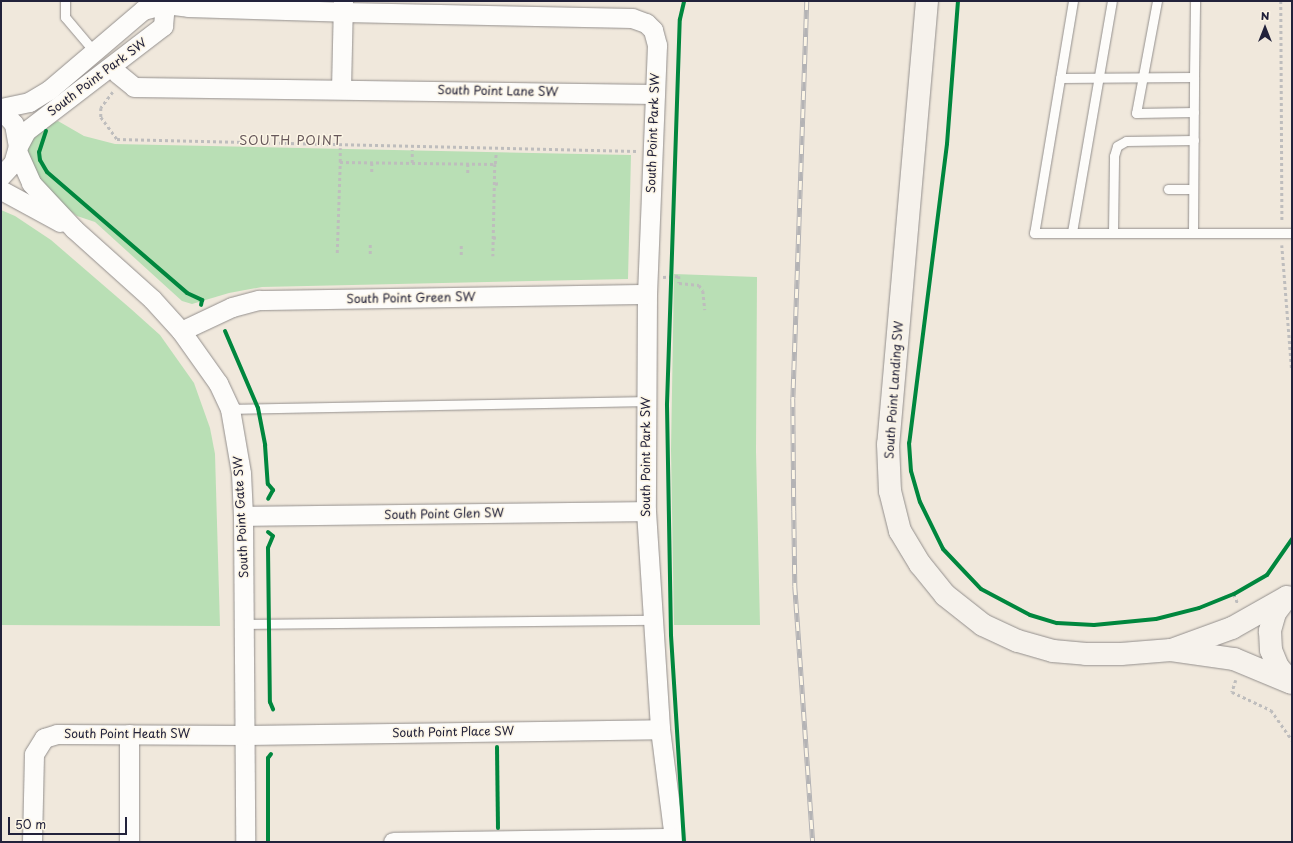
<!DOCTYPE html>
<style>
body{margin:0}
#map{position:relative;width:1293px;height:843px;overflow:hidden;background:#f0e8dc;font-family:"Playpen Sans",sans-serif}
div>[style]{position:absolute}
.green>*{inset:0;background:#b9dfb5}
.path>*{height:2.5px;margin-top:-1.25px;transform-origin:0;background:repeating-linear-gradient(90deg,#bebdbd 0 3px,transparent 0 6px)}
.roads{filter:drop-shadow(0 0 1px #938f8d) drop-shadow(0 0 1px #938f8d)}
.lane>*{height:9px;margin:-4.5px;padding:0 4.5px;transform-origin:4.5px;border-radius:4.5px;background:#fdfcfa}
.street>*{height:19px;margin:-9.5px;padding:0 9.5px;transform-origin:9.5px;border-radius:9.5px;background:#fdfcfa}
.secondary>*{height:22px;margin:-11px;padding:0 11px;transform-origin:11px;border-radius:11px;background:#f6f2ec}
.rail>*{height:4.5px;margin-top:-2.25px;transform-origin:0;background:repeating-linear-gradient(90deg,#fcf5e5 0 9px,#b4b3b5 0 18px);box-sizing:border-box;border-block:1px solid #b4b3b5}
.cycleway>*{height:4px;margin:-2px;padding:0 2px;transform-origin:2px;border-radius:2px;background:#00873e}
span{translate:-50% -50%;white-space:nowrap;text-align:center;line-height:1.15;-webkit-text-stroke:3px #fcf5e5;paint-order:stroke}
.street-label{font-size:12px;color:#22223b}
.neighbourhood-label{font-size:13px;color:#66575a;letter-spacing:1px}
.frame{position:absolute;inset:0;border:2px solid #22223b;pointer-events:none}
.north{position:absolute;left:1245px;top:8px;width:40px;height:40px;-webkit-text-stroke:3px #fcf5e5;paint-order:stroke;rotate:0deg;font-size:11px;font-weight:700;line-height:16px;text-align:center;color:#22223b}
.north::after{content:'';display:block;margin:auto;width:14px;height:18px;background:#22223b;clip-path:polygon(50% 0,100% 100%,50% 72%,0 100%)}
.scale{position:absolute;left:8px;top:817px;width:119px;height:18px;box-sizing:border-box;border:2px solid #22223b;border-top:0;padding-left:5px;font-size:12px;line-height:14px;white-space:nowrap;color:#22223b;-webkit-text-stroke:3px #fcf5e5;paint-order:stroke}
</style>
<div id="map">
<div class="green">
<i style="clip-path:polygon(58px 121px,84px 136px,115px 144px,631px 155px,628px 279px,262px 287px,229px 293px,192px 304px,182px 301px,95px 222px,77px 216px,44px 190px,24px 154px,35px 130px)"></i>
<i style="clip-path:polygon(1px 210px,15px 216px,51px 240px,131px 309px,160px 335px,194px 383px,210px 428px,215px 454px,220px 626px,1px 625px)"></i>
<i style="clip-path:polygon(674px 274px,757px 277px,756px 451px,760px 625px,674px 625px,671px 450px)"></i>
</div>
<div class="path">
<i style="left:1281px;top:1px;width:221px;rotate:89.7deg"></i>
<i style="left:113px;top:92px;width:20px;rotate:127deg"></i>
<i style="left:101px;top:108px;width:9px;rotate:90deg"></i>
<i style="left:101px;top:117px;width:27px;rotate:54deg"></i>
<i style="left:117px;top:139px;width:520px;rotate:1.32deg"></i>
<i style="left:340px;top:162px;width:14px;rotate:-90deg"></i>
<i style="left:372px;top:163px;width:9px;rotate:90deg"></i>
<i style="left:412px;top:163px;width:13px;rotate:-90deg"></i>
<i style="left:468px;top:164px;width:10px;rotate:90deg"></i>
<i style="left:495px;top:164px;width:12px;rotate:-85deg"></i>
<i style="left:495px;top:184px;width:4px;rotate:-14deg"></i>
<i style="left:493px;top:238px;width:5px;rotate:-11deg"></i>
<i style="left:1282px;top:245px;width:126px;rotate:85.5deg"></i>
<i style="left:337px;top:253px;width:91px;rotate:-88.1deg"></i>
<i style="left:340px;top:162px;width:155px;rotate:0.7deg"></i>
<i style="left:495px;top:164px;width:92px;rotate:91.2deg"></i>
<i style="left:370px;top:254px;width:10px;rotate:-90deg"></i>
<i style="left:461px;top:255px;width:10px;rotate:-90deg"></i>
<i style="left:663px;top:277px;width:16px;rotate:-4deg"></i>
<i style="left:679px;top:276px;width:7px;rotate:90deg"></i>
<i style="left:679px;top:283px;width:20px;rotate:6deg"></i>
<i style="left:699px;top:285px;width:7px;rotate:56deg"></i>
<i style="left:703px;top:291px;width:19px;rotate:84deg"></i>
<i style="left:1234px;top:594px;width:11px;rotate:68deg"></i>
<i style="left:1236px;top:680px;width:13px;rotate:108deg"></i>
<i style="left:1232px;top:692px;width:43px;rotate:24.8deg"></i>
<i style="left:1271px;top:710px;width:37px;rotate:55deg"></i>
</div>
<div class="roads">
<div class="lane">
<i style="left:65px;top:1px;width:16px;rotate:90deg"></i>
<i style="left:65px;top:17px;width:43px;rotate:49.7deg"></i>
<i style="left:1073px;top:1px;width:235px;rotate:99.5deg"></i>
<i style="left:1034px;top:233px;width:258px"></i>
<i style="left:1157px;top:1px;width:114px;rotate:100.6deg"></i>
<i style="left:1136px;top:113px;width:58px;rotate:-1deg"></i>
<i style="left:1060px;top:78px;width:134px;rotate:-0.4deg"></i>
<i style="left:1194px;top:77px;width:76px;rotate:-89.2deg"></i>
<i style="left:1168px;top:189px;width:25px"></i>
<i style="left:1072px;top:232px;width:234px;rotate:-80.2deg"></i>
<i style="left:1113px;top:232px;width:76px;rotate:-89.2deg"></i>
<i style="left:1114px;top:156px;width:10px;rotate:-73deg"></i>
<i style="left:1117px;top:146px;width:10px;rotate:-29deg"></i>
<i style="left:1126px;top:141px;width:68px;rotate:-0.8deg"></i>
<i style="left:1193px;top:232px;width:155px;rotate:-89.6deg"></i>
<i style="left:230px;top:409px;width:416px;rotate:-1.1deg"></i>
<i style="left:245px;top:624px;width:407px;rotate:-0.6deg"></i>
</div>
<div class="street">
<i style="left:117px;top:73px;width:22px;rotate:39deg"></i>
<i style="left:134px;top:87px;width:521px;rotate:0.77deg"></i>
<i style="left:341px;top:89px;width:88px;rotate:-88.7deg"></i>
<i style="left:1px;top:108px;width:29px;rotate:-12deg"></i>
<i style="left:29px;top:102px;width:23px;rotate:-31deg"></i>
<i style="left:49px;top:90px;width:123px;rotate:-40.4deg"></i>
<i style="left:143px;top:10px;width:23px;rotate:-15deg"></i>
<i style="left:165px;top:4px;width:23px;rotate:7deg"></i>
<i style="left:188px;top:7px;width:155px;rotate:1.8deg"></i>
<i style="left:343px;top:12px;width:289px;rotate:1.2deg"></i>
<i style="left:632px;top:18px;width:15px;rotate:20deg"></i>
<i style="left:646px;top:23px;width:10px;rotate:45deg"></i>
<i style="left:653px;top:30px;width:16px;rotate:75deg"></i>
<i style="left:657px;top:45px;width:249px;rotate:92.3deg"></i>
<i style="left:647px;top:294px;width:217px;rotate:90.3deg"></i>
<i style="left:646px;top:511px;width:218px;rotate:86.3deg"></i>
<i style="left:660px;top:729px;width:110px;rotate:82.7deg"></i>
<i style="left:674px;top:838px;width:281px;rotate:179.2deg"></i>
<i style="left:1px;top:110px;width:19px;rotate:47deg"></i>
<i style="left:14px;top:124px;width:22px;rotate:80deg"></i>
<i style="left:18px;top:146px;width:18px;rotate:106deg"></i>
<i style="left:13px;top:163px;width:18px;rotate:133deg"></i>
<i style="left:18px;top:146px;width:17px;rotate:-62deg"></i>
<i style="left:26px;top:131px;width:173px;rotate:-37.5deg"></i>
<i style="left:163px;top:26px;width:25px;rotate:-85deg"></i>
<i style="left:17px;top:151px;width:35px;rotate:66deg"></i>
<i style="left:31px;top:183px;width:63px;rotate:46.9deg"></i>
<i style="left:74px;top:229px;width:105px;rotate:41.9deg"></i>
<i style="left:152px;top:299px;width:43px;rotate:47.8deg"></i>
<i style="left:181px;top:331px;width:64px;rotate:54.6deg"></i>
<i style="left:218px;top:383px;width:29px;rotate:65deg"></i>
<i style="left:230px;top:409px;width:65px;rotate:80.2deg"></i>
<i style="left:241px;top:473px;width:43px;rotate:87.3deg"></i>
<i style="left:243px;top:516px;width:326px;rotate:89.6deg"></i>
<i style="left:1px;top:190px;width:67px;rotate:28.5deg"></i>
<i style="left:181px;top:331px;width:56px;rotate:-25.2deg"></i>
<i style="left:232px;top:307px;width:28px;rotate:-15deg"></i>
<i style="left:259px;top:300px;width:388px;rotate:-0.9deg"></i>
<i style="left:243px;top:516px;width:403px;rotate:-0.7deg"></i>
<i style="left:129px;top:734px;width:108px;rotate:90deg"></i>
<i style="left:32px;top:842px;width:88px;rotate:-88.7deg"></i>
<i style="left:34px;top:754px;width:19px;rotate:-58deg"></i>
<i style="left:44px;top:738px;width:14px;rotate:-17deg"></i>
<i style="left:57px;top:734px;width:189px;rotate:0.3deg"></i>
<i style="left:246px;top:735px;width:414px;rotate:-0.8deg"></i>
</div>
<div class="secondary">
<i style="left:927px;top:1px;width:445px;rotate:95deg"></i>
<i style="left:888px;top:444px;width:47px;rotate:87.6deg"></i>
<i style="left:890px;top:491px;width:41px;rotate:76deg"></i>
<i style="left:900px;top:531px;width:39px;rotate:59deg"></i>
<i style="left:920px;top:564px;width:40px;rotate:51deg"></i>
<i style="left:945px;top:595px;width:48px;rotate:38.3deg"></i>
<i style="left:983px;top:625px;width:38px;rotate:25deg"></i>
<i style="left:1018px;top:641px;width:36px;rotate:16deg"></i>
<i style="left:1053px;top:651px;width:33px;rotate:5deg"></i>
<i style="left:1086px;top:654px;width:35px"></i>
<i style="left:1121px;top:654px;width:50px;rotate:-4.6deg"></i>
<i style="left:1171px;top:650px;width:64px;rotate:8.1deg"></i>
<i style="left:1234px;top:659px;width:60px;rotate:22.7deg"></i>
<i style="left:1287px;top:597px;width:20px;rotate:127deg"></i>
<i style="left:1275px;top:613px;width:19px;rotate:106deg"></i>
<i style="left:1270px;top:631px;width:19px;rotate:87deg"></i>
<i style="left:1271px;top:650px;width:18px;rotate:68deg"></i>
<i style="left:1278px;top:667px;width:21px;rotate:49deg"></i>
<i style="left:1174px;top:649px;width:62px;rotate:-19.9deg"></i>
<i style="left:1232px;top:628px;width:61px;rotate:-29.5deg"></i>
</div>
</div>
<div class="rail">
<i style="left:807px;top:1px;width:397px;rotate:92deg"></i>
<i style="left:793px;top:398px;width:113px;rotate:89.5deg"></i>
<i style="left:794px;top:511px;width:75px;rotate:89.2deg"></i>
<i style="left:795px;top:586px;width:257px;rotate:86deg"></i>
</div>
<div class="cycleway">
<i style="left:958px;top:1px;width:143px;rotate:94.4deg"></i>
<i style="left:947px;top:144px;width:301px;rotate:97.2deg"></i>
<i style="left:909px;top:443px;width:28px;rotate:86deg"></i>
<i style="left:911px;top:471px;width:32px;rotate:74deg"></i>
<i style="left:920px;top:502px;width:52px;rotate:63.9deg"></i>
<i style="left:943px;top:549px;width:55px;rotate:46.5deg"></i>
<i style="left:981px;top:589px;width:55px;rotate:28deg"></i>
<i style="left:1030px;top:615px;width:28px;rotate:17deg"></i>
<i style="left:1057px;top:623px;width:37px;rotate:3deg"></i>
<i style="left:1094px;top:625px;width:62px;rotate:-5.5deg"></i>
<i style="left:1156px;top:619px;width:44px;rotate:-14.3deg"></i>
<i style="left:1199px;top:608px;width:38px;rotate:-22deg"></i>
<i style="left:1234px;top:594px;width:38px;rotate:-30deg"></i>
<i style="left:1267px;top:575px;width:44px;rotate:-55.2deg"></i>
<i style="left:46px;top:131px;width:22px;rotate:108deg"></i>
<i style="left:39px;top:152px;width:8px;rotate:83deg"></i>
<i style="left:40px;top:160px;width:14px;rotate:60deg"></i>
<i style="left:47px;top:172px;width:185px;rotate:40.8deg"></i>
<i style="left:187px;top:293px;width:17px;rotate:25deg"></i>
<i style="left:202px;top:300px;width:5px;rotate:101deg"></i>
<i style="left:225px;top:331px;width:84px;rotate:66.8deg"></i>
<i style="left:258px;top:408px;width:38px;rotate:79deg"></i>
<i style="left:265px;top:445px;width:39px;rotate:86deg"></i>
<i style="left:268px;top:484px;width:8px;rotate:50deg"></i>
<i style="left:273px;top:490px;width:10px;rotate:119deg"></i>
<i style="left:268px;top:532px;width:6px;rotate:39deg"></i>
<i style="left:273px;top:536px;width:13px;rotate:113deg"></i>
<i style="left:268px;top:548px;width:154px;rotate:89.3deg"></i>
<i style="left:270px;top:702px;width:8px;rotate:67deg"></i>
<i style="left:497px;top:747px;width:81px;rotate:89.3deg"></i>
<i style="left:268px;top:842px;width:84px;rotate:-90deg"></i>
<i style="left:268px;top:758px;width:5px;rotate:-53deg"></i>
<i style="left:684px;top:842px;width:207px;rotate:-93.6deg"></i>
<i style="left:671px;top:635px;width:231px;rotate:-91deg"></i>
<i style="left:667px;top:404px;width:385px;rotate:-88.1deg"></i>
<i style="left:680px;top:19px;width:18px;rotate:-77deg"></i>
</div>
<div class="street-label">
<span style="left:97px;top:77px;rotate:-37deg">South Point Park SW</span>
<span style="left:498px;top:91px;rotate:1deg">South Point Lane SW</span>
<span style="left:653px;top:133px;rotate:-88deg">South Point Park SW</span>
<span style="left:411px;top:298px;rotate:-1deg">South Point Green SW</span>
<span style="left:894px;top:390px;rotate:-86deg">South Point Landing SW</span>
<span style="left:646px;top:457px;rotate:-90deg">South Point Park SW</span>
<span style="left:444px;top:514px;rotate:-1deg">South Point Glen SW</span>
<span style="left:241px;top:517px;rotate:-93deg">South Point Gate SW</span>
<span style="left:453px;top:732px;rotate:-1deg">South Point Place SW</span>
<span style="left:127px;top:734px">South Point Heath SW</span>
</div>
<div class="neighbourhood-label">
<span style="left:291px;top:140px">SOUTH POINT</span>
</div>
<div class="frame"></div>
<div class="north">N</div>
<div class="scale">50 m</div>
</div>
